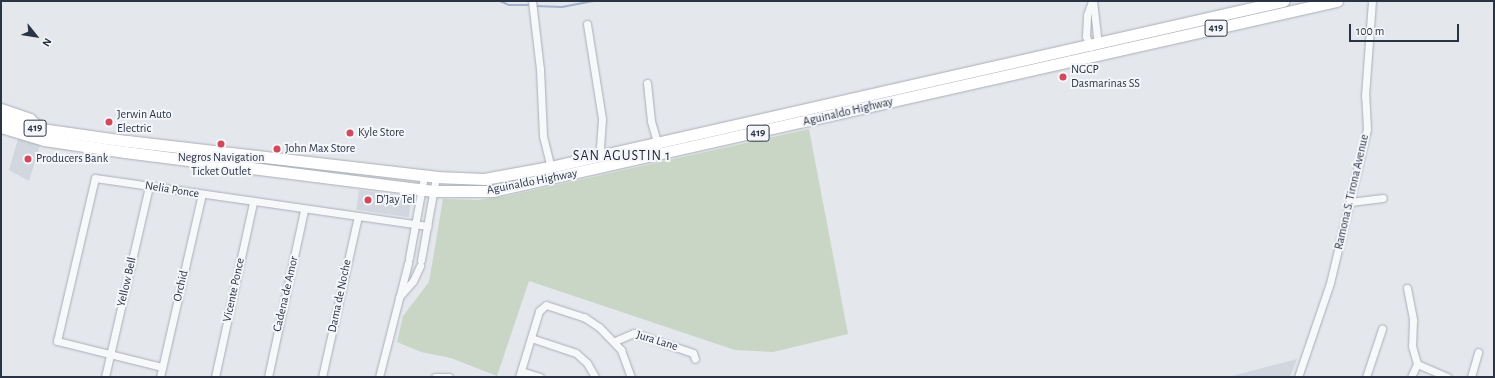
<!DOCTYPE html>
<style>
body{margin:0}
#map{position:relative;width:1495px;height:378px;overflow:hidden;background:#e4e7ec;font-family:"Alegreya Sans",sans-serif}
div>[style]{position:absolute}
.built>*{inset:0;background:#d2d6de;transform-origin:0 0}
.green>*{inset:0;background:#c9d6c5}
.stream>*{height:2px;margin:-1px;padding:0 1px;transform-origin:1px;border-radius:1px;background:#9fb4cc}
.roads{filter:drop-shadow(0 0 1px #a9aeb7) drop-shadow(0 0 1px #a9aeb7)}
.minor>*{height:7px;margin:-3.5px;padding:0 3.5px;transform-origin:3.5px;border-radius:3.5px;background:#f7f8fa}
.major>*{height:9px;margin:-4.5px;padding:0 4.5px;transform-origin:4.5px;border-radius:4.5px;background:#fff}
.highway>*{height:11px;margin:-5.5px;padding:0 5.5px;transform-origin:5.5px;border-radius:5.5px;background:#fff}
.dots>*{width:11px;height:11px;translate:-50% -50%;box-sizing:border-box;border:2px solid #f4f6f9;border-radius:50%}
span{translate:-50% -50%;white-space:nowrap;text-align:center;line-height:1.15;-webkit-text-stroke:4px #f4f6f9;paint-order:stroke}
.shield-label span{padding:1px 3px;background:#f4f6f9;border:1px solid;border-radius:3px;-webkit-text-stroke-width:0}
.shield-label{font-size:11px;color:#2b3445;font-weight:700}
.poi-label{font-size:12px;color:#2b3445}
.left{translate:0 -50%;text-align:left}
.street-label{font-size:12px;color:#2b3445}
.quarter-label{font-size:14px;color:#1d2536;letter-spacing:1px}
.frame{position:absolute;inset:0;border:2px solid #2b3445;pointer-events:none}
.north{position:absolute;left:16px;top:16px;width:40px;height:40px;-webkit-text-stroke:3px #f4f6f9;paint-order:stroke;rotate:120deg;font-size:11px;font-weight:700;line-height:16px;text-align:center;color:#2b3445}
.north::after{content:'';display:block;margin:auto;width:14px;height:18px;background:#2b3445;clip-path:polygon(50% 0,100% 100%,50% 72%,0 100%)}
.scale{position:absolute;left:1349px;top:24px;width:110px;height:18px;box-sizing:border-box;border:2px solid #2b3445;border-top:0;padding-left:5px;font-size:12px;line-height:14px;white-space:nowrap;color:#2b3445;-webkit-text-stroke:3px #f4f6f9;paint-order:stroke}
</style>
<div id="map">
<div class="built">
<i style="clip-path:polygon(18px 139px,40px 145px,29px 181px,9px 170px)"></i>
<i style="left:359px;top:190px;width:53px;height:20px;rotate:8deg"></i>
<i style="clip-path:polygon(1297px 359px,1290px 377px,1228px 377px)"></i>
</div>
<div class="green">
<i style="clip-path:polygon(809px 129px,848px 334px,773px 352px,735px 350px,529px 281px,497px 376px,451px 358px,421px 352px,397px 342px,403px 316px,429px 282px,443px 199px,478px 200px,507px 196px)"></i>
</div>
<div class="stream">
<i style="left:500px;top:1px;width:10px;rotate:24deg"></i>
<i style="left:509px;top:5px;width:22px"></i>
<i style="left:535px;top:6px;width:27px;rotate:2deg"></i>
<i style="left:562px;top:7px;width:32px;rotate:-11deg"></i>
</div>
<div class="roads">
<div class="minor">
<i style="left:532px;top:1px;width:68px;rotate:83.3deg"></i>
<i style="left:540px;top:69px;width:67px;rotate:87.4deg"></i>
<i style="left:543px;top:136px;width:34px;rotate:76deg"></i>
<i style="left:1093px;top:1px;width:44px;rotate:83.5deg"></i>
<i style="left:587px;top:24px;width:96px;rotate:81deg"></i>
<i style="left:602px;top:119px;width:28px;rotate:94deg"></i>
<i style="left:600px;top:147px;width:11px;rotate:75deg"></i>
<i style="left:1090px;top:47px;width:12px;rotate:-110deg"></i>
<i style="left:1086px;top:36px;width:21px;rotate:-87deg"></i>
<i style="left:1087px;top:15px;width:15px;rotate:-70deg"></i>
<i style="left:647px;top:83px;width:38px;rotate:84deg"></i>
<i style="left:651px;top:121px;width:25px;rotate:74deg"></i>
<i style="left:1350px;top:202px;width:33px;rotate:-7deg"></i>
<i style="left:409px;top:258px;width:83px;rotate:-79.6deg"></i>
<i style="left:421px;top:260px;width:84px;rotate:-79.8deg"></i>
<i style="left:1407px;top:288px;width:33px;rotate:79deg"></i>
<i style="left:1413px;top:320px;width:26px;rotate:92deg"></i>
<i style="left:1412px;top:346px;width:19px;rotate:74deg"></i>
<i style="left:399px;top:297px;width:21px;rotate:-49deg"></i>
<i style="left:413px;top:281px;width:17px;rotate:-65deg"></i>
<i style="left:531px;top:338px;width:47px;rotate:18.4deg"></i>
<i style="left:576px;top:353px;width:15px;rotate:42deg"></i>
<i style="left:587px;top:363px;width:16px;rotate:60deg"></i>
<i style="left:615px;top:341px;width:21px;rotate:-23deg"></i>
<i style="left:634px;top:333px;width:62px;rotate:18.7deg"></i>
<i style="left:693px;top:353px;width:6px;rotate:72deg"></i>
<i style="left:1417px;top:364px;width:33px;rotate:23deg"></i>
<i style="left:162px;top:367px;width:108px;rotate:-166.1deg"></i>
<i style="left:57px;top:341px;width:167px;rotate:-76.9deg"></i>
<i style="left:95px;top:178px;width:336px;rotate:8.2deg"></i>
<i style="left:521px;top:371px;width:20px;rotate:18deg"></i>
<i style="left:105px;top:377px;width:196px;rotate:-77deg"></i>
<i style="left:160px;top:377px;width:188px;rotate:-77.1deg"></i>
<i style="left:215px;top:377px;width:178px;rotate:-77.7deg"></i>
<i style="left:268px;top:377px;width:171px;rotate:-77.8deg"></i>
<i style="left:322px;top:377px;width:165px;rotate:-77.4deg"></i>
<i style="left:379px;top:377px;width:118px;rotate:-75.7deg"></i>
<i style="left:435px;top:377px;width:14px"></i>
<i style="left:519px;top:377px;width:69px;rotate:-73.1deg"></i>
<i style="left:539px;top:311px;width:9px;rotate:-41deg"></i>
<i style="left:546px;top:305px;width:40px;rotate:18deg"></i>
<i style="left:584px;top:317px;width:18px;rotate:34deg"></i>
<i style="left:599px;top:327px;width:32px;rotate:46deg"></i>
<i style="left:621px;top:350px;width:29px;rotate:70deg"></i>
<i style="left:1298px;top:377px;width:99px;rotate:-71.2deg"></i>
<i style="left:1330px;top:283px;width:158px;rotate:-76.5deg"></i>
<i style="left:1367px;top:129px;width:33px;rotate:-93deg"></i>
<i style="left:1365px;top:96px;width:95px;rotate:-85.8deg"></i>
<i style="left:1366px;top:377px;width:51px;rotate:-71.6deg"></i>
<i style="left:1411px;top:377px;width:14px;rotate:-65deg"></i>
<i style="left:1471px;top:377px;width:26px;rotate:-74deg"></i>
</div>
<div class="major">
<i style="left:1px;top:108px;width:31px;rotate:19deg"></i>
<i style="left:30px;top:118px;width:16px;rotate:43deg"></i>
</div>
<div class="highway">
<i style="left:1px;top:118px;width:34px;rotate:17deg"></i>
<i style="left:34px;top:128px;width:94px;rotate:8deg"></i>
<i style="left:127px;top:141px;width:311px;rotate:6.6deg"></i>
<i style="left:436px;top:177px;width:48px;rotate:2.4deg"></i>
<i style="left:484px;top:179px;width:67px;rotate:-10.3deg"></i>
<i style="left:550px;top:167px;width:752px;rotate:-12.76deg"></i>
<i style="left:1px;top:127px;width:45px;rotate:16.8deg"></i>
<i style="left:44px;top:140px;width:82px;rotate:8.4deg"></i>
<i style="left:125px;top:152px;width:311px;rotate:7.2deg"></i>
<i style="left:434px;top:191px;width:59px"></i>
<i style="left:493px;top:191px;width:865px;rotate:-12.69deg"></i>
</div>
</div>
<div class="dots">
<i style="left:1063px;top:77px;background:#d1495b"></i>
<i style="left:109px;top:122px;background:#d1495b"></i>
<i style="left:350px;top:133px;background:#d1495b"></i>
<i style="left:221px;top:144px;background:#d1495b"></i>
<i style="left:277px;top:149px;background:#d1495b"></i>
<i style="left:28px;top:159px;background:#d1495b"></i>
<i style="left:368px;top:200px;background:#d1495b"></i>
</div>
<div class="shield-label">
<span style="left:1216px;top:28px">419</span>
<span style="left:35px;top:128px">419</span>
<span style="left:758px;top:133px">419</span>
</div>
<div class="poi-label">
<span class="left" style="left:1071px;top:77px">NGCP<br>Dasmarinas SS</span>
<span class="left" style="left:117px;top:122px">Jerwin Auto<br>Electric</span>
<span class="left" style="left:358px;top:133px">Kyle Store</span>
<span class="left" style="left:285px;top:149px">John Max Store</span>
<span style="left:221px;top:165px">Negros Navigation<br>Ticket Outlet</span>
<span class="left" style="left:36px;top:159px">Producers Bank</span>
<span class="left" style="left:376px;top:200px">D'Jay Tel</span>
</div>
<div class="street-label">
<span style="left:848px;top:112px;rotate:-13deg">Aguinaldo Highway</span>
<span style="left:532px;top:182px;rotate:-11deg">Aguinaldo Highway</span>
<span style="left:172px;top:190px;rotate:9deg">Nelia Ponce</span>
<span style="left:1352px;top:192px;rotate:-77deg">Ramona S. Tirona Avenue</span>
<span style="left:127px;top:282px;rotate:-77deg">Yellow Bell</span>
<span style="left:181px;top:286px;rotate:-77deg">Orchid</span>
<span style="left:234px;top:290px;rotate:-78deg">Vicente Ponce</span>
<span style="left:286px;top:294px;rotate:-77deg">Cadena de Amor</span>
<span style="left:340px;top:296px;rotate:-78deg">Dama de Noche</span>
<span style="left:657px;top:341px;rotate:17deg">Jura Lane</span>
</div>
<div class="quarter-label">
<span style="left:622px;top:156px">SAN AGUSTIN 1</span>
</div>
<div class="frame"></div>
<div class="north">N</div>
<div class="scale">100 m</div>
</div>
